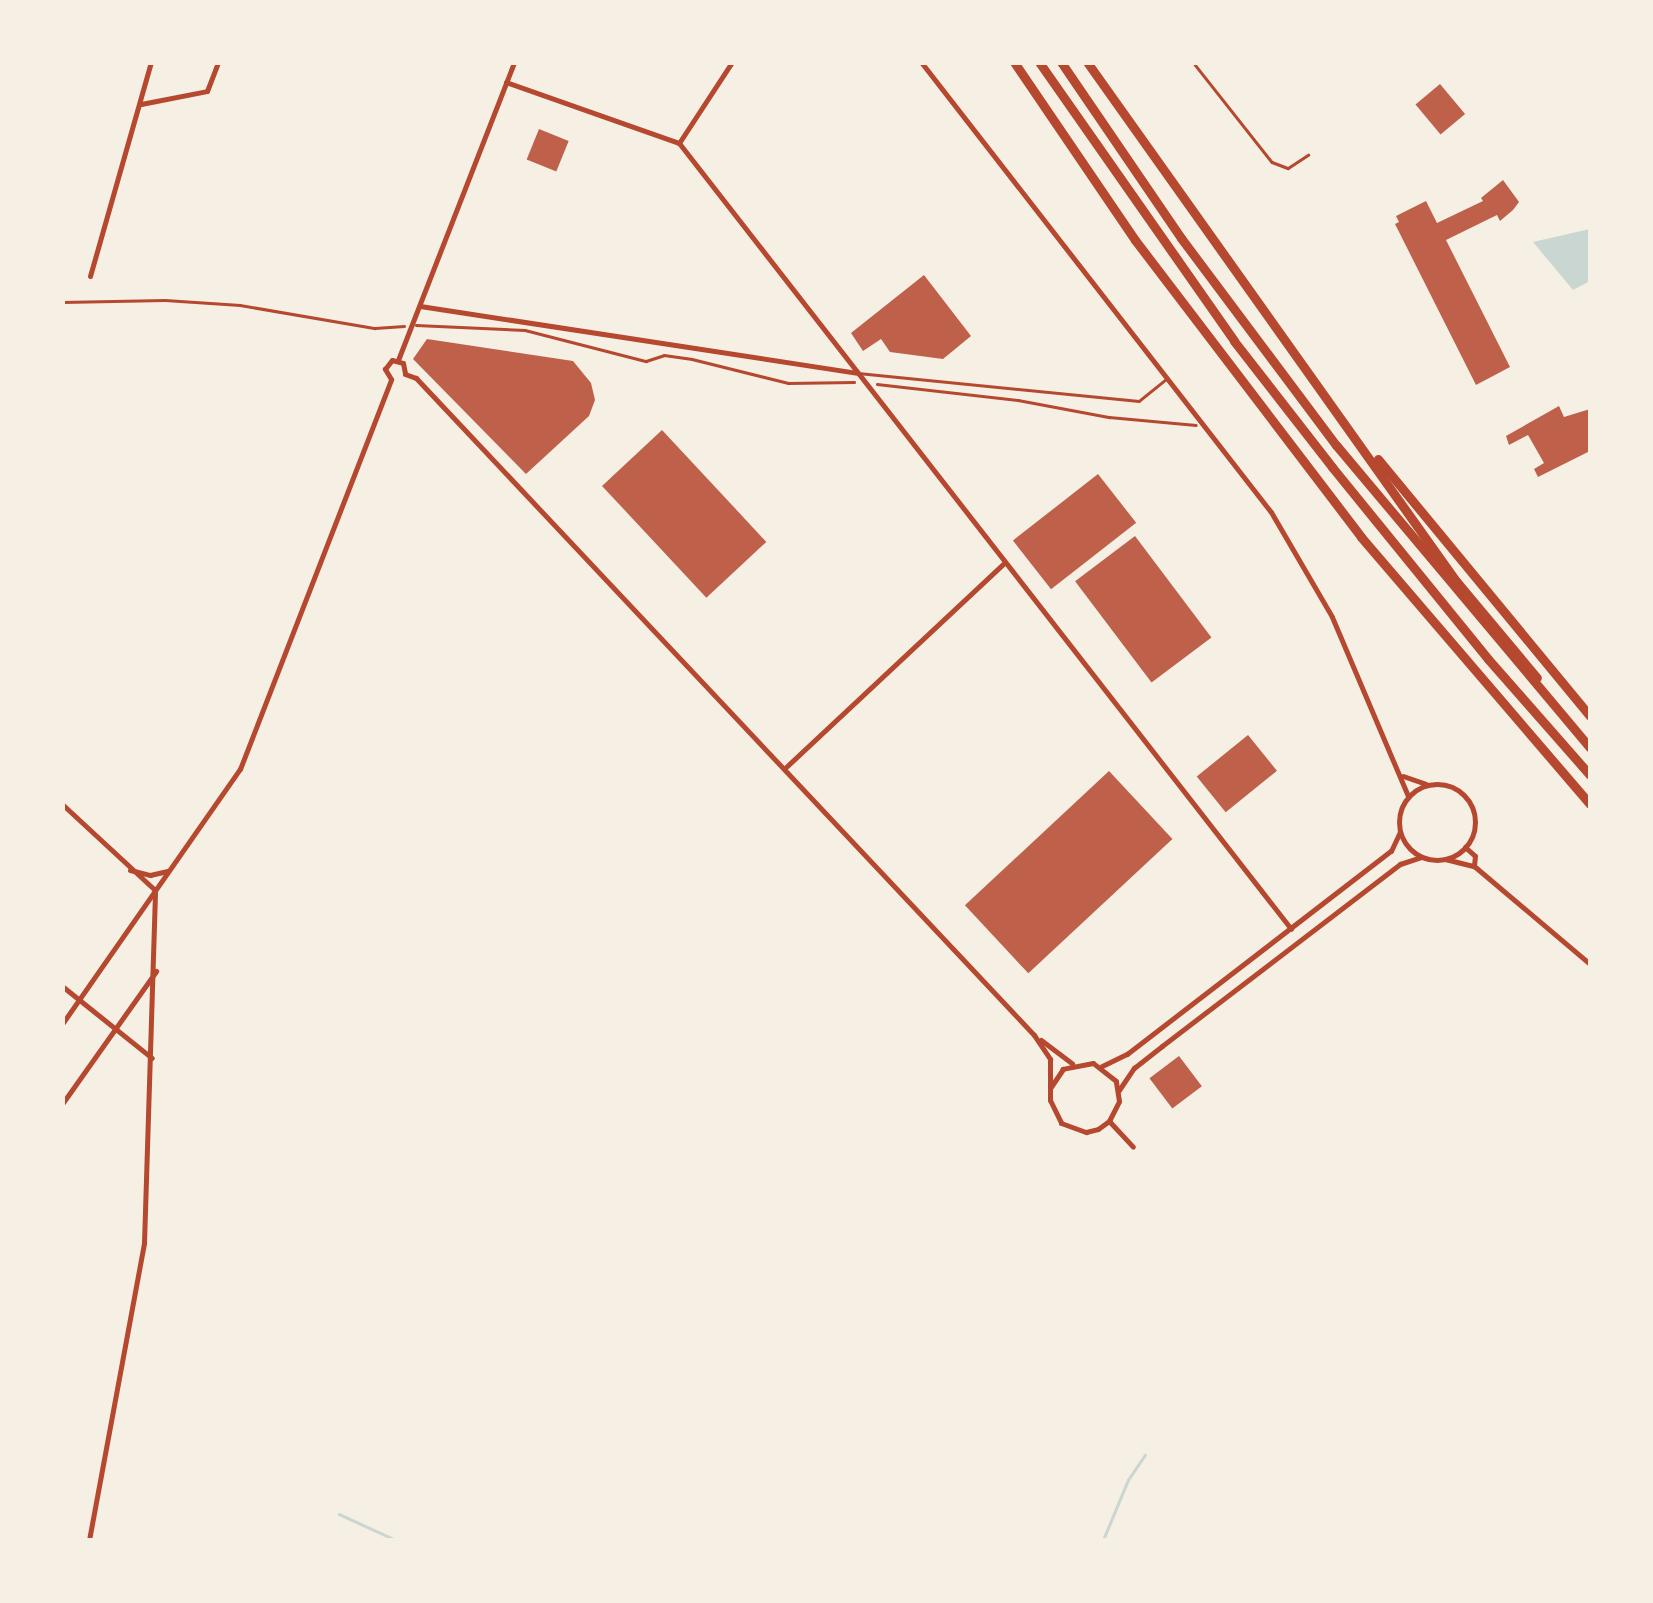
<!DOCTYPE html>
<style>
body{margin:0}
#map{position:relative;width:1653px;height:1603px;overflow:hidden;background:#f6efe4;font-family:"Work Sans",sans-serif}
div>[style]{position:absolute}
.water>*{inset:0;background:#c9d6d2}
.stream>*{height:2.5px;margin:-1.25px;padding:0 1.25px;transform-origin:1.25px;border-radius:1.25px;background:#c9d6d2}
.building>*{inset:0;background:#bf614a;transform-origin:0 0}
.path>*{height:2.5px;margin:-1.25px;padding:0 1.25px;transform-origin:1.25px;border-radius:1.25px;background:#b5482f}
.service>*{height:2.5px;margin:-1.25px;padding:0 1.25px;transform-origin:1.25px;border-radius:1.25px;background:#b5482f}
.minor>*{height:5px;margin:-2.5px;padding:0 2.5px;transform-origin:2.5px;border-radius:2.5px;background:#b5482f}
.minor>.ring{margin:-2.5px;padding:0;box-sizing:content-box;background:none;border:5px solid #b5482f;border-radius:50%}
.motorway>*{height:9px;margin:-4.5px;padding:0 4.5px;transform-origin:4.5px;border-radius:4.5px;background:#b5482f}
span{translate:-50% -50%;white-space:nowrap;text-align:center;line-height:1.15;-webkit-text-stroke:10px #f6efe4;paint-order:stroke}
.frame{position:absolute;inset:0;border:65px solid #f6efe4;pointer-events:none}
</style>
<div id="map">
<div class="water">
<i style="clip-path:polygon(1590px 229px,1590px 281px,1573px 290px,1533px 242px)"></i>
</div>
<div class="stream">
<i style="left:339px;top:1514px;width:63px;rotate:24.5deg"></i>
<i style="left:1103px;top:1540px;width:65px;rotate:-67.4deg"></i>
<i style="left:1128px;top:1480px;width:30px;rotate:-56deg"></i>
</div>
<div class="building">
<i style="left:1440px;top:84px;width:39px;height:32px;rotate:50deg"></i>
<i style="left:539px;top:129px;width:32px;height:33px;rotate:22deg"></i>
<i style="clip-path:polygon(1503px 180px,1519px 202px,1513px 210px,1500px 221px,1497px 215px,1446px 240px,1510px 367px,1476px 385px,1395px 224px,1399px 222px,1396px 216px,1426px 201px,1437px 223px,1483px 201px,1481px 198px)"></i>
<i style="clip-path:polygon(924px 275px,971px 336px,943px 359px,890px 352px,881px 339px,863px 351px,851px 333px)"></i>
<i style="clip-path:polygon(427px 339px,573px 361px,591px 383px,595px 400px,589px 416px,526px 474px,413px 359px)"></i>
<i style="clip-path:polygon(1559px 406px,1564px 417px,1590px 409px,1590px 451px,1538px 477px,1534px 469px,1544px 463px,1528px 435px,1509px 445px,1506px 436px)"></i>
<i style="left:662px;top:430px;width:153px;height:82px;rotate:47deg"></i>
<i style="left:1098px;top:474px;width:62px;height:108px;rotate:52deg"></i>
<i style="left:1135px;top:536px;width:127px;height:75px;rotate:53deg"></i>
<i style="left:1248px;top:735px;width:46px;height:66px;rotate:51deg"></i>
<i style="left:1109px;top:771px;width:93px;height:197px;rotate:47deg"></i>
<i style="left:1179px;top:1056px;width:38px;height:37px;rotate:53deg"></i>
</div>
<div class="path">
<i style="left:62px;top:302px;width:103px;rotate:-1.1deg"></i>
<i style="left:165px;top:300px;width:75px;rotate:3.8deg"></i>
<i style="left:240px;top:305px;width:137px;rotate:9.7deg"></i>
<i style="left:375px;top:328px;width:29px;rotate:-4deg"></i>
<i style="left:416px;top:325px;width:109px;rotate:2.6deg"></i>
<i style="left:525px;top:330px;width:125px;rotate:14.4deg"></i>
<i style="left:646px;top:361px;width:19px;rotate:-18deg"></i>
<i style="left:664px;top:355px;width:28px;rotate:8deg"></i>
<i style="left:692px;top:359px;width:99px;rotate:14deg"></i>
<i style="left:788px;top:383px;width:66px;rotate:-0.9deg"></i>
<i style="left:877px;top:384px;width:142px;rotate:6.5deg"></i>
<i style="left:1018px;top:400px;width:93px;rotate:10.6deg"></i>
<i style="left:1109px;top:417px;width:87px;rotate:5.3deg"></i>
</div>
<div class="service">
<i style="left:1193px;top:62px;width:127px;rotate:51.7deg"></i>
<i style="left:1272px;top:162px;width:17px;rotate:21deg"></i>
<i style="left:1288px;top:168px;width:24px;rotate:-33deg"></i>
<i style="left:858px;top:373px;width:282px;rotate:5.7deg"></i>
<i style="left:1139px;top:401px;width:35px;rotate:-39deg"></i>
</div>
<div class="minor">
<i style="left:921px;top:62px;width:570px;rotate:52.13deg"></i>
<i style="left:1271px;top:512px;width:121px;rotate:59.8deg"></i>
<i style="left:1332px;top:617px;width:194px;rotate:67deg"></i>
<i style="left:506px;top:82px;width:183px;rotate:19.4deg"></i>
<i style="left:679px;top:143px;width:996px;rotate:52.09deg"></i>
<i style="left:141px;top:104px;width:67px;rotate:-11.1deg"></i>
<i style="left:207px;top:91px;width:31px;rotate:-69deg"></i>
<i style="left:679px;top:143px;width:97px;rotate:-56.8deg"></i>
<i style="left:90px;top:276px;width:223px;rotate:-74.1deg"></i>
<i style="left:420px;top:306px;width:442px;rotate:8.7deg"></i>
<i style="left:398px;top:360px;width:320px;rotate:-68.7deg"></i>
<i style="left:405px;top:374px;width:12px;rotate:20deg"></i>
<i style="left:416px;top:378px;width:902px;rotate:46.75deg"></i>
<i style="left:1034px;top:1035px;width:29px;rotate:56deg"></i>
<i style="left:1050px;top:1059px;width:41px;rotate:90deg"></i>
<i style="left:1050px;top:1100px;width:25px;rotate:64deg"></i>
<i style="left:1061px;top:1123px;width:27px;rotate:20deg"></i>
<i style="left:1086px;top:1132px;width:12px;rotate:-14deg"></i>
<i style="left:1098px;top:1129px;width:14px;rotate:-36deg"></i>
<i style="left:1109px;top:1121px;width:22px;rotate:-63deg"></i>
<i style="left:1119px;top:1101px;width:20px;rotate:-99deg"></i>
<i style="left:1116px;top:1081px;width:29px;rotate:-142deg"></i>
<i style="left:1093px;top:1063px;width:31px;rotate:169deg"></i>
<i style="left:1063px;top:1069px;width:22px;rotate:124deg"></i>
<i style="left:391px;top:379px;width:12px;rotate:-121deg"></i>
<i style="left:385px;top:369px;width:11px;rotate:-52deg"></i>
<i style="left:392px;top:360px;width:11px;rotate:15deg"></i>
<i style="left:403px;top:363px;width:10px;rotate:79deg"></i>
<i style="left:785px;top:768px;width:301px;rotate:-43.1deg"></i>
<i style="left:1403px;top:776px;width:24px;rotate:19deg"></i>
<i class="ring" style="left:1399px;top:784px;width:71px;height:71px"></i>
<i style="left:62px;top:804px;width:127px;rotate:42.8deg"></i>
<i style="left:1465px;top:847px;width:13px;rotate:42deg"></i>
<i style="left:1475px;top:856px;width:9px;rotate:96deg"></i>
<i style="left:1445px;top:859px;width:30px;rotate:14deg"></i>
<i style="left:1474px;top:866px;width:152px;rotate:40.2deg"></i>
<i style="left:130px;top:870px;width:21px;rotate:14deg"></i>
<i style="left:150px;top:875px;width:18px;rotate:-13deg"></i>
<i style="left:62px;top:986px;width:115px;rotate:38.7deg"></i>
<i style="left:62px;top:1024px;width:311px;rotate:-55.1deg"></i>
<i style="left:240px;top:769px;width:418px;rotate:-68.8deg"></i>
<i style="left:1041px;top:1040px;width:39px;rotate:37deg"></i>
<i style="left:1102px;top:1066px;width:28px;rotate:-26deg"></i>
<i style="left:1127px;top:1054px;width:333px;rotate:-37.6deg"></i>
<i style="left:1391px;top:851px;width:21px;rotate:-65deg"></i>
<i style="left:1119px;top:1090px;width:27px;rotate:-56deg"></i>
<i style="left:1134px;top:1068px;width:36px;rotate:-38deg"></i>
<i style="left:1162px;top:1046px;width:300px;rotate:-37.4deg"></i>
<i style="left:1400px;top:864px;width:22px;rotate:-18deg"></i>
<i style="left:62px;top:1104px;width:163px;rotate:-54.7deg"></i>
<i style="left:1109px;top:1121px;width:35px;rotate:47deg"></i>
<i style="left:89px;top:1540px;width:302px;rotate:-79.5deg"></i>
<i style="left:144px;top:1243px;width:350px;rotate:-88.2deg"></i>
</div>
<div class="motorway">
<i style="left:1014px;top:62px;width:215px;rotate:55.8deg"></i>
<i style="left:1135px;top:240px;width:373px;rotate:52.7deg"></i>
<i style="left:1361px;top:537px;width:352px;rotate:49.4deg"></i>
<i style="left:1039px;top:62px;width:340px;rotate:55deg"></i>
<i style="left:1234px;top:341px;width:160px;rotate:52.1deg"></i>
<i style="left:1332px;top:467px;width:247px;rotate:50.9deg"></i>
<i style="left:1488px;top:659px;width:154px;rotate:48.7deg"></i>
<i style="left:1061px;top:62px;width:213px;rotate:55.7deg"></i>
<i style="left:1181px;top:238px;width:259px;rotate:53.2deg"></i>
<i style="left:1336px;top:445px;width:395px;rotate:50deg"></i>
<i style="left:1087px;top:62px;width:637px;rotate:54.59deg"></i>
<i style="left:1456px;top:581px;width:126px;rotate:50.1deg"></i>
<i style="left:1378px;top:459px;width:333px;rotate:50.5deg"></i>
</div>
<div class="frame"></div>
</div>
